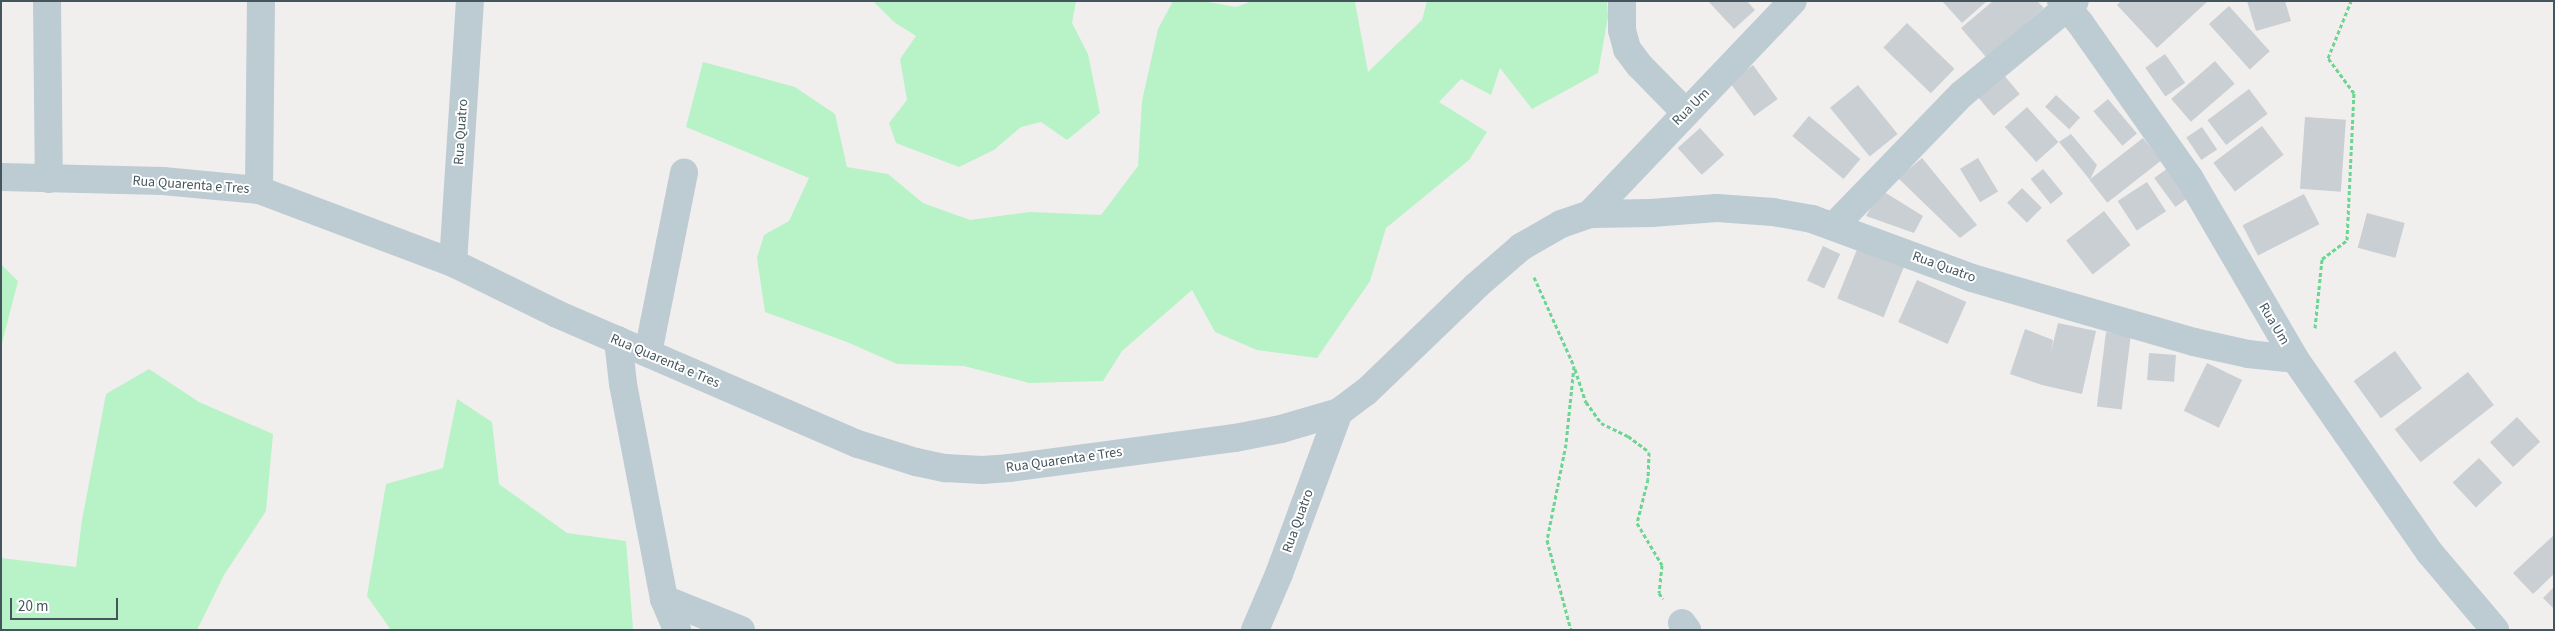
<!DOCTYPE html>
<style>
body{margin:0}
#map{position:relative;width:2555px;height:631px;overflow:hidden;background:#f1eeee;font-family:"Source Sans 3",sans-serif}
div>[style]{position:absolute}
.green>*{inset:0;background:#b7f3c6}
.building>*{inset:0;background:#c9cfd3;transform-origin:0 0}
.path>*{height:3px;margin-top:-1.5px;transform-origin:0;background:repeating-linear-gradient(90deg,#6cd592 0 4px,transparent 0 6.5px)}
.minor>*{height:28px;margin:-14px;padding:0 14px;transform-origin:14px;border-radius:14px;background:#bdcbd2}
span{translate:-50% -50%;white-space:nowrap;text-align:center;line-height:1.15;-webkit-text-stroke:4px #fff;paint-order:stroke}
.street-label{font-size:14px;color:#44555d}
.frame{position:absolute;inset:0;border:2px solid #44555d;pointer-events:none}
.scale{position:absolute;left:10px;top:598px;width:108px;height:22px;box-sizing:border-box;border:2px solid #44555d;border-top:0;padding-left:6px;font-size:15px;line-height:18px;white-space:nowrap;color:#44555d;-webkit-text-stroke:4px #fff;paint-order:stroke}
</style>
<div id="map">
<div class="green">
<i style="clip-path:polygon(873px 1px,1076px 1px,1072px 23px,1088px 54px,1100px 113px,1067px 140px,1041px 122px,1021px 127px,994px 150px,959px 167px,896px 143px,889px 123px,907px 100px,900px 59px,916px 36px,894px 22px)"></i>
<i style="clip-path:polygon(1173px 1px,1203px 1px,1236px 7px,1252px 1px,1355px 2px,1368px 72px,1422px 20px,1427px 1px,1607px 1px,1608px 17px,1598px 73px,1532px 109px,1500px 68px,1491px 95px,1461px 79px,1439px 102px,1487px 132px,1469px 160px,1386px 228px,1370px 281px,1317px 358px,1257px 350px,1215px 332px,1192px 290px,1122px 351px,1103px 381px,1029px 383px,964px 366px,897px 364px,847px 342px,765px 312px,757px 258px,764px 235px,789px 221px,809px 178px,686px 127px,703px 62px,795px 87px,835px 114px,847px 167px,888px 174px,923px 203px,970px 220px,1030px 212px,1101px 215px,1138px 166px,1142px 101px,1158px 29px)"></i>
<i style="clip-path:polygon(1px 264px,18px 281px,1px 347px)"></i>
<i style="clip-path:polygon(149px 369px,199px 402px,273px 434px,266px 511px,224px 575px,197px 630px,1px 630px,1px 558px,76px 567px,82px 520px,106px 394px)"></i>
<i style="clip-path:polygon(457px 399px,492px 422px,499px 484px,567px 533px,626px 541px,633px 628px,631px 630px,391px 630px,367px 596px,386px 484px,443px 468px)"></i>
</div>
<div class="building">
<i style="clip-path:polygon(1708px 1px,1747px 1px,1755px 10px,1734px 29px)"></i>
<i style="clip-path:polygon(1942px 1px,1987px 1px,1962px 23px)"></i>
<i style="clip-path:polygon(1993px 1px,2037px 1px,2044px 8px,1986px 57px,1961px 28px)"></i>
<i style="clip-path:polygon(2121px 1px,2208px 1px,2157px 48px,2117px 5px)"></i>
<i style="clip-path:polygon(2247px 1px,2285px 1px,2291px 21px,2256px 31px)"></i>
<i style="left:2229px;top:6px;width:61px;height:27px;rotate:48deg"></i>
<i style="left:1907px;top:23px;width:66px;height:34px;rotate:44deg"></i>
<i style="left:2165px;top:54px;width:35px;height:24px;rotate:55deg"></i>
<i style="left:2215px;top:61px;width:30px;height:58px;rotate:49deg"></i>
<i style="left:1753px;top:65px;width:42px;height:29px;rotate:54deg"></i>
<i style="left:2003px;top:74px;width:26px;height:34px;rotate:50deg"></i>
<i style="left:1858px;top:85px;width:63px;height:36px;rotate:51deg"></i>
<i style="left:2249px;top:89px;width:31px;height:52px;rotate:53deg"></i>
<i style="left:2056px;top:95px;width:33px;height:16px;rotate:43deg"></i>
<i style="left:2108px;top:99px;width:45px;height:19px;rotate:50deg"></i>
<i style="left:2027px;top:107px;width:47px;height:30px;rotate:48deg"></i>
<i style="left:1809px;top:116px;width:67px;height:26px;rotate:40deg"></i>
<i style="left:2305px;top:117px;width:41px;height:72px;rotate:4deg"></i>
<i style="left:2262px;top:126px;width:36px;height:61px;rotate:53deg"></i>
<i style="left:2202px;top:127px;width:27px;height:19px;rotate:56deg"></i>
<i style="left:1700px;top:128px;width:36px;height:30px;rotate:48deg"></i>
<i style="clip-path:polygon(2071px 134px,2097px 165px,2090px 180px,2059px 142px)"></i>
<i style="left:2143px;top:138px;width:29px;height:68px;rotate:52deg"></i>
<i style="clip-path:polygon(1922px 158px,1977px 225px,1960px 238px,1898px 178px)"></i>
<i style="left:1978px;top:158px;width:39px;height:21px;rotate:59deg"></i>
<i style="left:2168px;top:168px;width:36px;height:17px;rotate:54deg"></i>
<i style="left:2043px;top:169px;width:32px;height:16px;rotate:51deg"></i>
<i style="left:2147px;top:182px;width:35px;height:35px;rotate:57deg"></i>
<i style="left:2022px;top:188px;width:28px;height:21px;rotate:45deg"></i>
<i style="clip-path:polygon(1881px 190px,1923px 216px,1914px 233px,1866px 216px)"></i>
<i style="left:2304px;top:194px;width:34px;height:69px;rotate:63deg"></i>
<i style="left:2104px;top:211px;width:43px;height:48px;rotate:52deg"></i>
<i style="left:2367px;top:213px;width:39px;height:36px;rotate:15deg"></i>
<i style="left:1860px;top:242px;width:50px;height:61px;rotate:22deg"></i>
<i style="left:1823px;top:246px;width:19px;height:38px;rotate:25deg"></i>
<i style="left:1917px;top:280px;width:54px;height:46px;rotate:24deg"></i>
<i style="clip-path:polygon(2058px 323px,2096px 331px,2082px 394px,2042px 385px,2010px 374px,2025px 329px,2053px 340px,2051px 352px)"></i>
<i style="left:2106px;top:332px;width:25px;height:75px;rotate:7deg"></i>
<i style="left:2395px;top:351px;width:46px;height:51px;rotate:54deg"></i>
<i style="left:2149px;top:353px;width:27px;height:27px;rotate:4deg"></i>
<i style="left:2207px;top:363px;width:39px;height:53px;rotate:26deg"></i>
<i style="left:2468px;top:372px;width:42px;height:93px;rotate:52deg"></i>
<i style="left:2517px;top:417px;width:34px;height:37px;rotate:47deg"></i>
<i style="left:2479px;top:458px;width:34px;height:36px;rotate:47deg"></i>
<i style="clip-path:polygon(2554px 535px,2554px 574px,2533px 594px,2513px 573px)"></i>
<i style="clip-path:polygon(2554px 587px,2554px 609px,2543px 598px)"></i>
</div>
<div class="path">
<i style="left:1534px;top:277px;width:98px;rotate:65.8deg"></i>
<i style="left:1574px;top:366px;width:78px;rotate:95.9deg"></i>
<i style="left:1566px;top:444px;width:98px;rotate:101.2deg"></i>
<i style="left:1547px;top:540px;width:93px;rotate:75.1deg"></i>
<i style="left:2315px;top:328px;width:69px;rotate:-84.2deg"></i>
<i style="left:2322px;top:259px;width:31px;rotate:-37deg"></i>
<i style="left:2347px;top:240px;width:147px;rotate:-87.3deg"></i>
<i style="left:2354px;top:93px;width:44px;rotate:-126.6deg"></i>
<i style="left:2328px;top:58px;width:61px;rotate:-68deg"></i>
<i style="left:1575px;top:369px;width:35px;rotate:72deg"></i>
<i style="left:1586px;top:402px;width:26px;rotate:54deg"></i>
<i style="left:1601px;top:423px;width:30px;rotate:26deg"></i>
<i style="left:1628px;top:436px;width:26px;rotate:37deg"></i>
<i style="left:1649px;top:452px;width:27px;rotate:92deg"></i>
<i style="left:1648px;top:479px;width:45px;rotate:104deg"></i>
<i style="left:1637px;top:523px;width:49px;rotate:59.2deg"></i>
<i style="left:1662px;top:565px;width:28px;rotate:96deg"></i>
<i style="left:1659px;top:593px;width:7px;rotate:56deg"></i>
</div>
<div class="minor">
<i style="left:47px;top:1px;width:178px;rotate:89.4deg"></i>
<i style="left:1622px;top:1px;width:29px;rotate:90deg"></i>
<i style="left:1622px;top:30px;width:20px;rotate:75deg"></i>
<i style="left:1627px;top:49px;width:20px;rotate:53deg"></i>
<i style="left:1639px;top:65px;width:66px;rotate:45.6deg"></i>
<i style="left:2061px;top:1px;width:29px;rotate:49deg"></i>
<i style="left:2080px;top:23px;width:191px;rotate:54.8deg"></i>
<i style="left:2190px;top:179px;width:208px;rotate:59.7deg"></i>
<i style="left:2295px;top:359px;width:236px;rotate:55.2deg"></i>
<i style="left:2430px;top:553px;width:101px;rotate:49.8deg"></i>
<i style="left:1px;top:177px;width:162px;rotate:1.4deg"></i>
<i style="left:163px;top:181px;width:96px;rotate:5.4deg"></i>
<i style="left:259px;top:190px;width:207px;rotate:20.6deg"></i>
<i style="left:453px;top:263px;width:116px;rotate:26.1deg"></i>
<i style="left:557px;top:314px;width:328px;rotate:23.4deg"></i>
<i style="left:858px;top:444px;width:61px;rotate:17.2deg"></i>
<i style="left:916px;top:462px;width:30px;rotate:12deg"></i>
<i style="left:945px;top:468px;width:37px;rotate:3deg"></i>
<i style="left:982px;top:470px;width:27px;rotate:-4deg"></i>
<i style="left:1009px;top:468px;width:228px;rotate:-7.6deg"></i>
<i style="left:1235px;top:438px;width:47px;rotate:-11.1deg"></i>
<i style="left:1281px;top:429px;width:60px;rotate:-16.3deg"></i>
<i style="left:1339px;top:412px;width:34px;rotate:-37deg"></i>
<i style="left:1366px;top:392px;width:153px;rotate:-43.9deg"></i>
<i style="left:1476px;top:286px;width:60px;rotate:-40.9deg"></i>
<i style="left:1521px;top:247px;width:46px;rotate:-29.9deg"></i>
<i style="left:1561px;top:224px;width:31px;rotate:-19deg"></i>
<i style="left:1590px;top:214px;width:61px;rotate:-0.9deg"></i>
<i style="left:1651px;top:213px;width:66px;rotate:-4.3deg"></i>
<i style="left:1717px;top:208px;width:56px;rotate:4.1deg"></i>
<i style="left:1773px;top:212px;width:40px;rotate:10deg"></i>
<i style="left:1812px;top:219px;width:171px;rotate:20.2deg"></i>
<i style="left:1972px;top:278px;width:231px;rotate:16.1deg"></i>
<i style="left:2194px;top:342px;width:55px;rotate:12.5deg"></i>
<i style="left:2248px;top:354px;width:47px;rotate:6.1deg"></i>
<i style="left:259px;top:190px;width:189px;rotate:-89.4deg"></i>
<i style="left:1590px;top:214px;width:294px;rotate:-46.4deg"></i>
<i style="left:1834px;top:226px;width:184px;rotate:-45.9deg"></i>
<i style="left:1962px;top:94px;width:146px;rotate:-39.5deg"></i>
<i style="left:453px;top:263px;width:263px;rotate:-86.3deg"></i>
<i style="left:618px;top:340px;width:44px;rotate:83.5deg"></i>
<i style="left:623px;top:384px;width:219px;rotate:79.2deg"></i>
<i style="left:664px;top:599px;width:34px;rotate:67deg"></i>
<i style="left:648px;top:353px;width:184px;rotate:-78.7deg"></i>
<i style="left:664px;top:599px;width:83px;rotate:21.9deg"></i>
<i style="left:1682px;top:623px;width:9px;rotate:54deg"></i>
<i style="left:1255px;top:630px;width:61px;rotate:-66.8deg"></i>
<i style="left:1279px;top:574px;width:173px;rotate:-69.7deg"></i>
</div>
<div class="street-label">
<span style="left:1691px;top:107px;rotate:-45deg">Rua Um</span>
<span style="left:461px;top:132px;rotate:-86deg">Rua Quatro</span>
<span style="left:191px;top:185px;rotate:4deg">Rua Quarenta e Tres</span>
<span style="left:1944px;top:267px;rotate:20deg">Rua Quatro</span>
<span style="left:2274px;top:324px;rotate:59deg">Rua Um</span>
<span style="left:665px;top:361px;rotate:23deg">Rua Quarenta e Tres</span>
<span style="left:1064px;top:460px;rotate:-8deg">Rua Quarenta e Tres</span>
<span style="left:1298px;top:521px;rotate:-70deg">Rua Quatro</span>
</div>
<div class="frame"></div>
<div class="scale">20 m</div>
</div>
